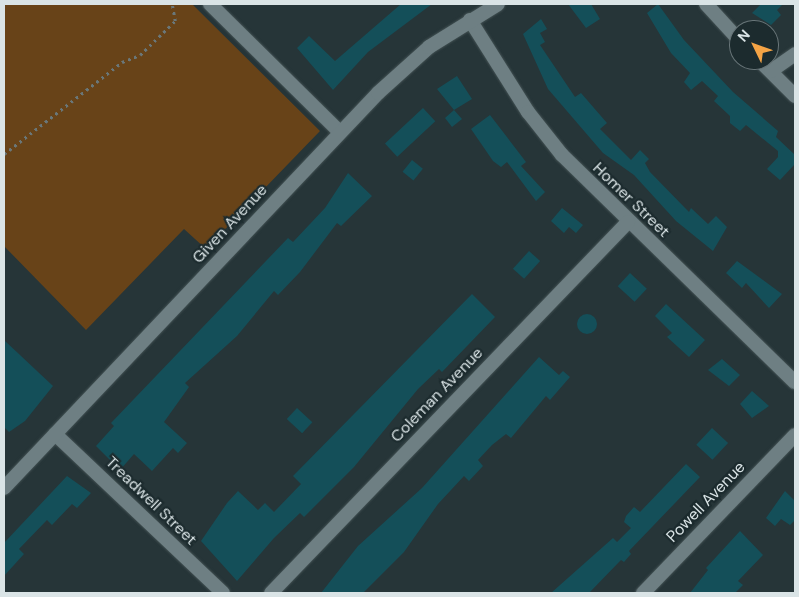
<!DOCTYPE html>
<style>
body{margin:0}
#map{position:relative;width:799px;height:597px;overflow:hidden;background:#263538;font-family:"DM Sans",sans-serif}
div>[style]{position:absolute}
.green>*{inset:0;background:#684318}
.building>*{inset:0;background:#144f59;transform-origin:0 0}
.round{border-radius:50%}
.path>*{height:2.5px;margin-top:-1.25px;transform-origin:0;background:repeating-linear-gradient(90deg,#6a7779 0 2.5px,transparent 0 6.5px)}
.roads{filter:drop-shadow(0 0 1px #435153) drop-shadow(0 0 1px #435153)}
.minor>*{height:14px;margin:-7px;padding:0 7px;transform-origin:7px;border-radius:7px;background:#6e7f83}
span{translate:-50% -50%;white-space:nowrap;text-align:center;line-height:1.15;-webkit-text-stroke:4.5px #1c2b2e;paint-order:stroke}
.street-label{font-size:16px;color:#dae4e6}
.frame{position:absolute;inset:0;border:5px solid #dae4e6;pointer-events:none}
.north{position:absolute;left:729px;top:20px;width:50px;height:50px;box-sizing:border-box;background:#1c2b2e;border:1px solid #687578;border-radius:50%;rotate:312deg;font-size:14px;font-weight:700;line-height:20px;text-align:center;color:#dae4e6}
.north::after{content:'';display:block;margin:auto;width:18px;height:22px;background:#f4a345;clip-path:polygon(50% 0,100% 100%,50% 72%,0 100%)}
</style>
<div id="map">
<div class="green">
<i style="clip-path:polygon(4px 4px,192px 4px,320px 131px,206px 249px,184px 229px,86px 330px,4px 246px)"></i>
</div>
<div class="building">
<i style="clip-path:polygon(401px 4px,432px 4px,368px 52px,333px 90px,297px 48px,309px 36px,335px 61px)"></i>
<i style="clip-path:polygon(568px 4px,591px 4px,600px 19px,586px 28px)"></i>
<i style="clip-path:polygon(658px 4px,684px 40px,733px 92px,778px 131px,776px 137px,795px 155px,795px 164px,780px 180px,767px 169px,778px 157px,778px 151px,746px 125px,740px 131px,730px 123px,730px 116px,714px 101px,718px 96px,702px 81px,691px 90px,684px 82px,690px 73px,671px 53px,647px 13px)"></i>
<i style="clip-path:polygon(761px 4px,783px 4px,777px 10px,781px 15px,771px 25px,752px 13px)"></i>
<i style="clip-path:polygon(541px 19px,547px 29px,540px 33px,545px 42px,540px 45px,575px 97px,581px 93px,607px 123px,600px 129px,631px 160px,640px 150px,649px 159px,645px 163px,650px 172px,689px 212px,691px 208px,708px 224px,716px 216px,727px 227px,713px 251px,676px 221px,634px 175px,603px 153px,548px 89px,523px 34px)"></i>
<i style="clip-path:polygon(457px 76px,472px 99px,454px 110px,462px 119px,452px 127px,445px 118px,454px 110px,437px 89px)"></i>
<i style="left:423px;top:108px;width:18px;height:52px;rotate:47deg"></i>
<i style="clip-path:polygon(490px 115px,526px 162px,521px 166px,545px 192px,536px 201px,507px 162px,501px 167px,493px 161px,471px 129px)"></i>
<i style="left:412px;top:160px;width:14px;height:15px;rotate:39deg"></i>
<i style="clip-path:polygon(348px 173px,372px 196px,341px 226px,337px 223px,300px 272px,278px 295px,274px 291px,237px 336px,185px 383px,189px 387px,164px 422px,187px 443px,178px 453px,173px 448px,152px 471px,134px 454px,120px 470px,96px 446px,114px 426px,111px 423px,288px 238px,293px 242px,325px 208px)"></i>
<i style="clip-path:polygon(562px 208px,583px 225px,576px 233px,569px 227px,564px 233px,551px 221px)"></i>
<i style="left:529px;top:251px;width:15px;height:24px;rotate:42deg"></i>
<i style="clip-path:polygon(737px 261px,782px 294px,769px 308px,746px 283px,742px 288px,726px 273px)"></i>
<i style="left:630px;top:273px;width:23px;height:18px;rotate:43deg"></i>
<i style="clip-path:polygon(472px 294px,495px 317px,442px 372px,439px 369px,418px 389px,354px 467px,304px 517px,300px 513px,274px 538px,237px 581px,201px 541px,227px 503px,238px 491px,258px 510px,265px 503px,274px 512px,301px 484px,293px 476px)"></i>
<i style="clip-path:polygon(666px 304px,705px 340px,689px 357px,667px 337px,672px 333px,655px 316px)"></i>
<i class="round" style="left:577px;top:314px;width:20px;height:20px"></i>
<i style="clip-path:polygon(4px 340px,53px 386px,25px 421px,9px 432px,4px 427px)"></i>
<i style="clip-path:polygon(539px 357px,559px 375px,563px 371px,570px 377px,550px 400px,546px 396px,511px 438px,506px 434px,492px 445px,478px 460px,483px 466px,469px 481px,464px 476px,438px 504px,404px 552px,363px 593px,321px 593px,358px 546px,422px 488px)"></i>
<i style="clip-path:polygon(722px 359px,740px 375px,729px 386px,708px 370px)"></i>
<i style="clip-path:polygon(752px 391px,769px 406px,752px 418px,740px 404px)"></i>
<i style="left:297px;top:408px;width:21px;height:15px;rotate:43deg"></i>
<i style="left:712px;top:428px;width:22px;height:23px;rotate:43deg"></i>
<i style="clip-path:polygon(686px 464px,700px 477px,629px 551px,631px 554px,624px 562px,621px 560px,589px 593px,551px 593px,613px 538px,617px 542px,631px 528px,624px 522px,626px 516px,634px 507px,640px 512px)"></i>
<i style="clip-path:polygon(67px 476px,91px 493px,77px 508px,72px 504px,52px 525px,47px 520px,19px 549px,24px 554px,4px 576px,4px 543px)"></i>
<i style="clip-path:polygon(785px 491px,795px 501px,795px 520px,790px 525px,781px 519px,775px 526px,766px 518px)"></i>
<i style="clip-path:polygon(740px 531px,763px 555px,738px 581px,743px 585px,735px 593px,690px 593px,708px 570px,706px 568px)"></i>
</div>
<div class="path">
<i style="left:4px;top:154px;width:150px;rotate:-37.9deg"></i>
<i style="left:122px;top:62px;width:19px;rotate:-21deg"></i>
<i style="left:140px;top:55px;width:49px;rotate:-44.2deg"></i>
<i style="left:175px;top:21px;width:17px;rotate:-100deg"></i>
</div>
<div class="roads">
<div class="minor">
<i style="left:210px;top:4px;width:182px;rotate:44.6deg"></i>
<i style="left:706px;top:4px;width:49px;rotate:47.5deg"></i>
<i style="left:470px;top:20px;width:109px;rotate:57.8deg"></i>
<i style="left:528px;top:112px;width:55px;rotate:51.7deg"></i>
<i style="left:562px;top:155px;width:325px;rotate:44.3deg"></i>
<i style="left:759px;top:60px;width:51px;rotate:45deg"></i>
<i style="left:771px;top:71px;width:29px;rotate:-35deg"></i>
<i style="left:55px;top:434px;width:231px;rotate:43.4deg"></i>
<i style="left:4px;top:488px;width:544px;rotate:-46.56deg"></i>
<i style="left:378px;top:93px;width:69px;rotate:-42deg"></i>
<i style="left:429px;top:47px;width:81px;rotate:-31.9deg"></i>
<i style="left:271px;top:593px;width:515px;rotate:-46.1deg"></i>
<i style="left:643px;top:593px;width:219px;rotate:-46.1deg"></i>
</div>
</div>
<div class="street-label">
<span style="left:631px;top:200px;rotate:44deg">Homer Street</span>
<span style="left:230px;top:224px;rotate:-47deg">Given Avenue</span>
<span style="left:437px;top:395px;rotate:-46deg">Coleman Avenue</span>
<span style="left:151px;top:501px;rotate:44deg">Treadwell Street</span>
<span style="left:706px;top:502px;rotate:-46deg">Powell Avenue</span>
</div>
<div class="frame"></div>
<div class="north">N</div>
</div>
